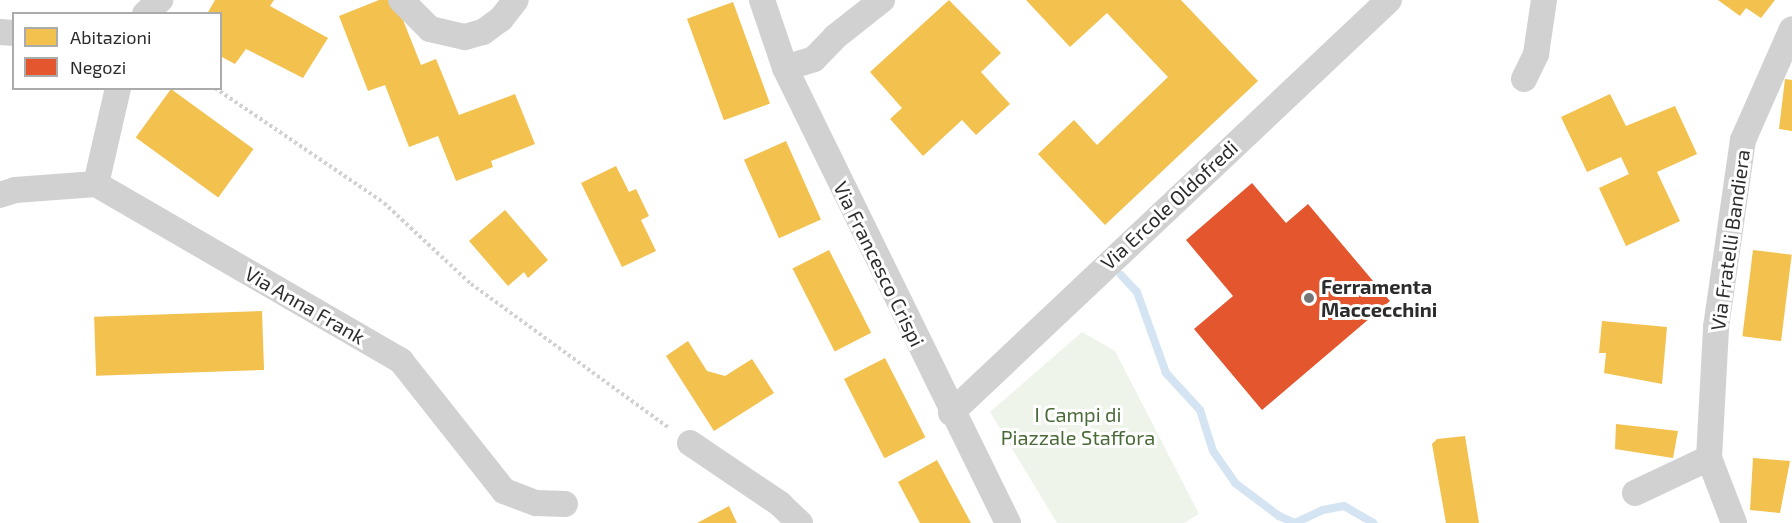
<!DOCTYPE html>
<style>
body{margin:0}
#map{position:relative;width:1792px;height:523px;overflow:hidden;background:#fff;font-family:"Exo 2",sans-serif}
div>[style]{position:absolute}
.green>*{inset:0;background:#eef4ea}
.homes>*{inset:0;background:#f2c14e;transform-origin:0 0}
.shops>*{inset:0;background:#e4572e}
.stream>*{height:8px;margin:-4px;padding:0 4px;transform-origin:4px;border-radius:4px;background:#d5e4f2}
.path>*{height:4px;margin-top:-2px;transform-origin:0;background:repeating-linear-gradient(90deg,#d1d1d1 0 3px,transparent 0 6px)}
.minor>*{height:26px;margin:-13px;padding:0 13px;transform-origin:13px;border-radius:13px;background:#d1d1d1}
.dots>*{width:16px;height:16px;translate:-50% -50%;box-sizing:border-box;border:3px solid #fff;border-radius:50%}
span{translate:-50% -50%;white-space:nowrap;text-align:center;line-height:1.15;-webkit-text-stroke:6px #fff;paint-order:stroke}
.street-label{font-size:20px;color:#2c2c2c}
.poi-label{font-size:20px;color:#2c2c2c;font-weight:700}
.left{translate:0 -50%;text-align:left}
.park-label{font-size:20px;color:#4a6a38}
.legend{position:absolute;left:12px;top:12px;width:210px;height:78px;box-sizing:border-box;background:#fff;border:2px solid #ababab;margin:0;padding:8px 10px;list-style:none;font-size:18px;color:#2c2c2c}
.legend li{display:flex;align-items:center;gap:12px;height:30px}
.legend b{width:30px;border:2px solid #ababab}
</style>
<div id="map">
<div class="green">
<i style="clip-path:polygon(1082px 332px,1115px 351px,1199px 514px,1184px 523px,1057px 523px,990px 412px)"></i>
</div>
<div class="homes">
<i style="clip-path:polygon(215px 0,274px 0,270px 6px,328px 38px,303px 78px,246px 49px,235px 64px,220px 56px,220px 14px,207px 14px)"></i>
<i style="clip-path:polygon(379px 0,395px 0,421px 65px,436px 59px,459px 115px,515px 94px,535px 144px,491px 161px,493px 167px,456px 181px,438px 136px,409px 147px,385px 85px,368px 91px,339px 16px)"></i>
<i style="clip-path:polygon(949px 0,1001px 53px,981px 72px,1010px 104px,976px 135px,962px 120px,923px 156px,890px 119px,902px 108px,870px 72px)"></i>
<i style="clip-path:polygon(1026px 0,1181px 0,1258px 81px,1105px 225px,1038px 154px,1074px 120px,1097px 145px,1168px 77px,1107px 13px,1070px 47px)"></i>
<i style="clip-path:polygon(1718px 0,1775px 0,1761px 18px,1746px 8px,1740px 16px)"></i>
<i style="left:733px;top:2px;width:108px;height:49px;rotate:70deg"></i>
<i style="clip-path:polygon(1785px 79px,1792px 80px,1792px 131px,1779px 129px)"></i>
<i style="left:171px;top:89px;width:102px;height:60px;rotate:36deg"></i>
<i style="clip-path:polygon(1610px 94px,1626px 126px,1675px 106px,1697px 154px,1657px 172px,1680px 221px,1626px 246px,1599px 188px,1629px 174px,1621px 157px,1587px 172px,1561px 117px)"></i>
<i style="left:786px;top:141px;width:86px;height:46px;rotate:66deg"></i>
<i style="clip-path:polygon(616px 166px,629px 192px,636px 189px,649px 216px,641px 220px,656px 251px,622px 267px,581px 183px)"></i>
<i style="clip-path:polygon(505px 210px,548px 260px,528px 278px,524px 272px,508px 286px,469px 241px)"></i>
<i style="left:829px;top:250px;width:93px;height:41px;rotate:63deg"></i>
<i style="left:1753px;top:250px;width:39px;height:87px;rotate:7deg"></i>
<i style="left:262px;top:311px;width:59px;height:168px;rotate:88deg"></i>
<i style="clip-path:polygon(1602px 321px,1667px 327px,1662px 384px,1604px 373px,1606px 353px,1599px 353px)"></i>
<i style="clip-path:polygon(688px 341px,707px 371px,725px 376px,752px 359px,774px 393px,714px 431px,666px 356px)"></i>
<i style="left:885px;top:358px;width:89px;height:46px;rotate:63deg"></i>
<i style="clip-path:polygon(1616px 424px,1678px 431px,1673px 458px,1615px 449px)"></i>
<i style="clip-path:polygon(1465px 436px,1479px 523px,1446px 523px,1432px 444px,1437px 439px)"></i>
<i style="clip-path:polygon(1753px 458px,1790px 461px,1780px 513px,1750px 510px)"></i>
<i style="clip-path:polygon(937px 460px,971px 523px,920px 523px,898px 482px)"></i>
<i style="clip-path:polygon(729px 506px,737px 523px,697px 523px)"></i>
</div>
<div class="shops">
<i style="clip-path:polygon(1252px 183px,1286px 223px,1308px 204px,1390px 301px,1262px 410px,1194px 329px,1233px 296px,1186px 240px)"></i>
</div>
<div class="stream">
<i style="left:1121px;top:275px;width:23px;rotate:47deg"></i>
<i style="left:1137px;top:292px;width:86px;rotate:70.3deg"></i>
<i style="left:1166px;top:373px;width:50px;rotate:47.4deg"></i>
<i style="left:1200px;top:410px;width:43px;rotate:72.4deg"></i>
<i style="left:1213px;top:451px;width:39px;rotate:55deg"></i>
<i style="left:1235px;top:483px;width:55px;rotate:36.9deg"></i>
<i style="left:1279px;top:516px;width:17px;rotate:24deg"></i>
<i style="left:1295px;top:523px;width:31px;rotate:-25deg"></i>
<i style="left:1323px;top:510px;width:21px;rotate:-11deg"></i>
<i style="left:1344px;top:506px;width:34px;rotate:30deg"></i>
</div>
<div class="path">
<i style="left:215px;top:88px;width:204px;rotate:34.2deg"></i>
<i style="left:384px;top:203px;width:119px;rotate:43deg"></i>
<i style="left:471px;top:284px;width:245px;rotate:36deg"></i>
</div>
<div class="minor">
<i style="left:401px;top:0;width:41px;rotate:45deg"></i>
<i style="left:430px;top:29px;width:36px;rotate:13deg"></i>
<i style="left:465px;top:37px;width:19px;rotate:-16deg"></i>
<i style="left:483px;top:32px;width:22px;rotate:-36deg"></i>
<i style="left:501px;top:19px;width:24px;rotate:-52deg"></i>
<i style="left:762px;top:0;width:72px;rotate:71.3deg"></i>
<i style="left:785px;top:68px;width:507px;rotate:63.89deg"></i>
<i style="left:145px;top:14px;width:21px;rotate:-43deg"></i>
<i style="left:0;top:32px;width:14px;rotate:4deg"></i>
<i style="left:785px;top:68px;width:30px;rotate:-17deg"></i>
<i style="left:814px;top:59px;width:30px;rotate:-46deg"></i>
<i style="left:835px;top:37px;width:60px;rotate:-38.2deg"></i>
<i style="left:1524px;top:79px;width:28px;rotate:-64deg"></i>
<i style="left:1536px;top:54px;width:55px;rotate:-81.6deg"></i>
<i style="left:96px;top:184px;width:98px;rotate:-77.1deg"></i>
<i style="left:0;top:195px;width:16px;rotate:-18deg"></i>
<i style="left:15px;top:190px;width:81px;rotate:-4.2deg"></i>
<i style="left:96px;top:184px;width:353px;rotate:30.1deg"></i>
<i style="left:401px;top:361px;width:166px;rotate:51.6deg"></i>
<i style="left:504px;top:491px;width:34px;rotate:21deg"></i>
<i style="left:536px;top:503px;width:29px;rotate:2deg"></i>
<i style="left:951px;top:413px;width:602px;rotate:-43.32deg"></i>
<i style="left:690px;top:443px;width:109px;rotate:34.1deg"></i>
<i style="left:780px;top:504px;width:28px;rotate:44deg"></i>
<i style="left:1635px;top:493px;width:82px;rotate:-25.3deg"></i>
<i style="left:1734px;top:523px;width:70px;rotate:-111deg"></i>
<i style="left:1709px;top:458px;width:131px;rotate:-86.9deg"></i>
<i style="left:1716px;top:327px;width:189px;rotate:-81.8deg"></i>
<i style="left:1743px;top:140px;width:121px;rotate:-66.2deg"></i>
</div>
<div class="dots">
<i style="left:1309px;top:298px;background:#767676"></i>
</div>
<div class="street-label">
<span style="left:1169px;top:205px;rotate:-43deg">Via Ercole Oldofredi</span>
<span style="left:1730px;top:240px;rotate:-82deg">Via Fratelli Bandiera</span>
<span style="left:879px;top:264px;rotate:64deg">Via Francesco Crispi</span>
<span style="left:305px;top:305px;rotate:30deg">Via Anna Frank</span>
</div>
<div class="poi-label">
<span class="left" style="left:1321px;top:298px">Ferramenta<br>Maccecchini</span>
</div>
<div class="park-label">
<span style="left:1078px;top:426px">I Campi di<br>Piazzale Staffora</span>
</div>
<ul class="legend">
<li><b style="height:16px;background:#f2c14e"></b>Abitazioni</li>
<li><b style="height:16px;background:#e4572e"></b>Negozi</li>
</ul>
</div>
